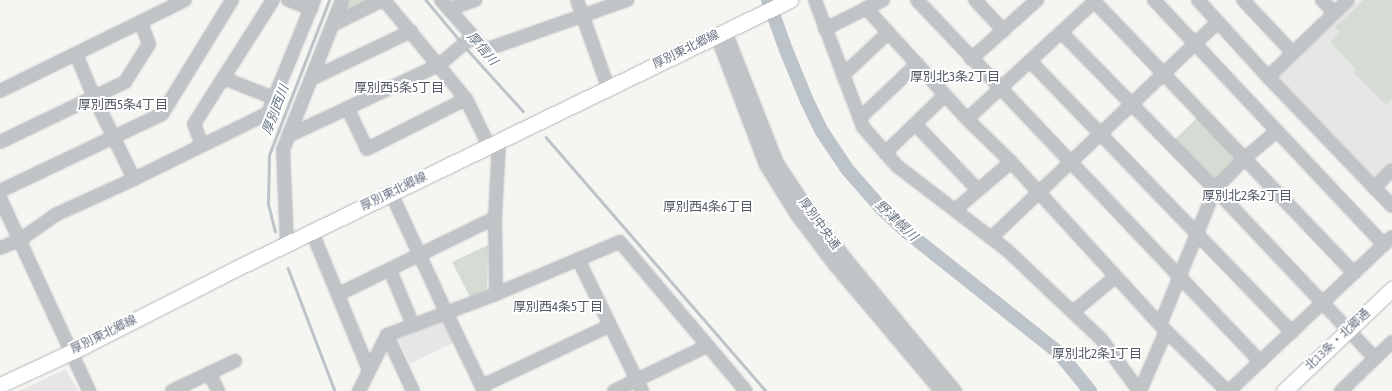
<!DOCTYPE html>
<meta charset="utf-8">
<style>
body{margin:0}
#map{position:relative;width:1392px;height:391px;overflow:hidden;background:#f5f5f2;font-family:"Asap Condensed","Noto Sans JP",sans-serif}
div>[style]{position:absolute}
.built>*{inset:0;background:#e5e6e5;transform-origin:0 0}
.green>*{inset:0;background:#d5dcd3;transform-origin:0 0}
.stream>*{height:2.5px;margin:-1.25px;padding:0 1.25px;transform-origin:1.25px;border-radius:1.25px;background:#bdc4c9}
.river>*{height:14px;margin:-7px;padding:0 7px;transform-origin:7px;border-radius:7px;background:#bdc4c9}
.roads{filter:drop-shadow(0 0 1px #b5b7bb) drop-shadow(0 0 1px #b5b7bb)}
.minor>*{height:12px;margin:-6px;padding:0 6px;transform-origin:6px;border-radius:6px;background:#c1c4c7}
.major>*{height:15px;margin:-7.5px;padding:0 7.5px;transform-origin:7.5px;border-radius:7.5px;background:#fff}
span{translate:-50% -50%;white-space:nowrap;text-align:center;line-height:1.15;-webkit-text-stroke:4px #fff;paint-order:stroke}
.street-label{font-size:12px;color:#677080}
.water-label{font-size:13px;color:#687784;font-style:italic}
.neighbourhood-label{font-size:13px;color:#545b66}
</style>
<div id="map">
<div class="built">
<i style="clip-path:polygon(1359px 0,1392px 0,1392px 162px,1376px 178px,1277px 77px)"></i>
<i style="left:442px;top:317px;width:28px;height:49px;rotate:64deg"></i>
<i style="clip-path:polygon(66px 369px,78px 391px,19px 391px)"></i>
</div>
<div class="green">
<i style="clip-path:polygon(347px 0,373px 0,348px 12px,344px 8px)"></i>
<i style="clip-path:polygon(1364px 0,1392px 0,1392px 99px,1386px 105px,1354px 73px,1357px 70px,1330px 42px,1340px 32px,1335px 27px)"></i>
<i style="left:1198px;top:117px;width:59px;height:34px;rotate:46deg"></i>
<i style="clip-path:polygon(488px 245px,487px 290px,470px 297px,452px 262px)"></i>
</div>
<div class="stream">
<i style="left:426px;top:0;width:55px;rotate:50.2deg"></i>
<i style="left:466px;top:48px;width:85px;rotate:47.9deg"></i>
<i style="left:546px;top:137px;width:336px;rotate:49.1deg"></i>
<i style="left:275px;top:232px;width:29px;rotate:-104deg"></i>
<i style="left:268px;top:204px;width:49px;rotate:-88.8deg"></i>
<i style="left:269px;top:155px;width:166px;rotate:-68.8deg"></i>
<i style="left:288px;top:268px;width:132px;rotate:69.1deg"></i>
</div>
<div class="river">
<i style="left:768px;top:0;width:53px;rotate:70.2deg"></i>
<i style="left:786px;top:50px;width:55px;rotate:67.6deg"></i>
<i style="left:807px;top:101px;width:32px;rotate:64deg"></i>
<i style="left:821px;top:130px;width:47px;rotate:56.3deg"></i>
<i style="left:847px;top:169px;width:53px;rotate:48.8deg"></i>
<i style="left:882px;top:209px;width:34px;rotate:43deg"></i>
<i style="left:907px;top:232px;width:194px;rotate:38.5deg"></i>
<i style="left:1059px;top:353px;width:49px;rotate:50.8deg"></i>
</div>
<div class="roads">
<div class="minor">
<i style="left:288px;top:0;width:25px;rotate:21deg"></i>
<i style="left:384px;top:0;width:129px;rotate:50.4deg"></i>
<i style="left:466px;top:99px;width:52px;rotate:63.9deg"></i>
<i style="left:441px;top:0;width:67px;rotate:48.7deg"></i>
<i style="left:485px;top:50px;width:151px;rotate:-19.4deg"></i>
<i style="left:577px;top:0;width:92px;rotate:70.4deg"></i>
<i style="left:815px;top:0;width:136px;rotate:69.3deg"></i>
<i style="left:863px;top:127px;width:52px;rotate:48.9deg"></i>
<i style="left:897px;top:166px;width:140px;rotate:37.4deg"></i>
<i style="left:1008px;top:251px;width:128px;rotate:43.4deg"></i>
<i style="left:1101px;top:339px;width:64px;rotate:53.8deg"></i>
<i style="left:917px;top:0;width:499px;rotate:46.5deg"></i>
<i style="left:975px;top:0;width:42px;rotate:46.9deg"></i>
<i style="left:1093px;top:0;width:378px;rotate:46.3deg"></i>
<i style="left:1154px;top:0;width:336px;rotate:46.8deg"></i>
<i style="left:1198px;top:0;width:104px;rotate:47.7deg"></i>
<i style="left:1268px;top:77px;width:179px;rotate:46.1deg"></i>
<i style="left:1243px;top:0;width:73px;rotate:46.7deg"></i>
<i style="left:1322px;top:0;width:18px;rotate:47deg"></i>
<i style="left:866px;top:8px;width:150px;rotate:47.7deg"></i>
<i style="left:967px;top:119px;width:62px;rotate:44.3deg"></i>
<i style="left:1011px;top:162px;width:229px;rotate:47.5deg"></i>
<i style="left:1166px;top:331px;width:86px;rotate:44.5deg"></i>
<i style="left:449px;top:9px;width:28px;rotate:-19deg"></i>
<i style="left:332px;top:25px;width:57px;rotate:-26.1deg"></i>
<i style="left:825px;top:29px;width:65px;rotate:-26.6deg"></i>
<i style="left:725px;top:31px;width:142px;rotate:68.5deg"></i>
<i style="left:777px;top:163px;width:58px;rotate:56.3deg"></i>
<i style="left:809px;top:211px;width:59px;rotate:52.5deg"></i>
<i style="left:845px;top:258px;width:173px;rotate:50.4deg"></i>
<i style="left:1061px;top:32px;width:220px;rotate:45.6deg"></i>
<i style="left:1215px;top:189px;width:233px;rotate:46.6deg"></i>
<i style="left:717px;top:36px;width:138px;rotate:69.2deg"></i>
<i style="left:766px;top:165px;width:59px;rotate:58.2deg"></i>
<i style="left:797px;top:215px;width:61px;rotate:52.9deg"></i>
<i style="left:834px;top:264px;width:166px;rotate:49.9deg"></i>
<i style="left:76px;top:54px;width:47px;rotate:67.3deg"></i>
<i style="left:94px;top:97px;width:91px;rotate:64deg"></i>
<i style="left:971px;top:59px;width:89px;rotate:-41.8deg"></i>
<i style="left:1030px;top:61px;width:377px;rotate:46deg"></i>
<i style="left:843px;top:75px;width:62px;rotate:-43deg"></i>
<i style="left:1268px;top:77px;width:111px;rotate:-43.9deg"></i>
<i style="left:223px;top:78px;width:55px;rotate:21.4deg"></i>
<i style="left:311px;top:79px;width:111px;rotate:-25.6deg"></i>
<i style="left:0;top:91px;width:206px;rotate:-26.2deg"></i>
<i style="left:348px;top:109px;width:44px;rotate:64.6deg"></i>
<i style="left:367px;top:149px;width:111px;rotate:-26.8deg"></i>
<i style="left:860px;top:118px;width:79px;rotate:-43.5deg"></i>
<i style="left:967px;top:119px;width:174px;rotate:-42.7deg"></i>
<i style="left:915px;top:124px;width:91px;rotate:46.3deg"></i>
<i style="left:288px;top:136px;width:167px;rotate:-25.2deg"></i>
<i style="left:439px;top:65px;width:43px;rotate:-40.3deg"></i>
<i style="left:0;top:142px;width:139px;rotate:-25.6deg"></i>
<i style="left:125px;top:82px;width:45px;rotate:-57.7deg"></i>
<i style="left:149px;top:44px;width:22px;rotate:-111deg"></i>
<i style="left:202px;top:145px;width:22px;rotate:-111deg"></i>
<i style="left:194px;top:124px;width:147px;rotate:-57.5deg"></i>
<i style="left:885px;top:153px;width:83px;rotate:-44deg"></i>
<i style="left:1374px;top:188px;width:25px;rotate:-45deg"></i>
<i style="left:0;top:191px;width:179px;rotate:-25.4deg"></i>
<i style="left:162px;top:114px;width:134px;rotate:-58.4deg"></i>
<i style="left:391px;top:193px;width:131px;rotate:65.2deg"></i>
<i style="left:446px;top:312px;width:88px;rotate:64.3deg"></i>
<i style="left:0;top:198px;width:213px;rotate:65.2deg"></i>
<i style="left:955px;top:210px;width:74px;rotate:-40.6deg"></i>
<i style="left:312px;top:232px;width:149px;rotate:67.6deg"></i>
<i style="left:991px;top:238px;width:313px;rotate:-43.6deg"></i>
<i style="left:287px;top:244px;width:94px;rotate:-92.4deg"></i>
<i style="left:283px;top:150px;width:161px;rotate:-68.5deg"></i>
<i style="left:0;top:248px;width:22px;rotate:-22deg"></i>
<i style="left:20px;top:240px;width:43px;rotate:-35.5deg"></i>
<i style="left:55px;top:215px;width:87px;rotate:-24.5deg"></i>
<i style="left:134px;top:179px;width:149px;rotate:-26.2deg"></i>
<i style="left:268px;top:113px;width:122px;rotate:-67.8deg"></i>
<i style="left:578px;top:259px;width:147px;rotate:64.1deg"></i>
<i style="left:390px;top:270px;width:60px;rotate:67.3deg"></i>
<i style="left:339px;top:294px;width:174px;rotate:-26deg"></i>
<i style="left:496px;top:294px;width:76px;rotate:-90.8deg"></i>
<i style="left:495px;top:218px;width:77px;rotate:-87deg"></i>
<i style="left:1073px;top:312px;width:55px;rotate:-39.8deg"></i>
<i style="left:1160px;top:325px;width:147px;rotate:-68deg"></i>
<i style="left:1215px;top:189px;width:43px;rotate:-45.9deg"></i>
<i style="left:1245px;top:158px;width:42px;rotate:-40.2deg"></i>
<i style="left:387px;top:335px;width:62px;rotate:65.1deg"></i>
<i style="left:209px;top:373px;width:20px;rotate:63deg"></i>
<i style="left:482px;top:386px;width:140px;rotate:-25.3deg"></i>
<i style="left:172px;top:391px;width:70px;rotate:-25.5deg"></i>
<i style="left:359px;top:391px;width:63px;rotate:-63.4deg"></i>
<i style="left:387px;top:335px;width:116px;rotate:-20.6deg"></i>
<i style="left:496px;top:294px;width:134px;rotate:-22.8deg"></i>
<i style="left:620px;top:242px;width:195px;rotate:49.8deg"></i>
<i style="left:614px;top:391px;width:103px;rotate:-25.8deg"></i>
<i style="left:1140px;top:391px;width:65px;rotate:-66.6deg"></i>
<i style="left:1229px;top:391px;width:224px;rotate:-43.4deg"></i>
<i style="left:1341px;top:391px;width:71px;rotate:-43.9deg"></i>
</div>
<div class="major">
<i style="left:0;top:385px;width:93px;rotate:-24.9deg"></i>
<i style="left:84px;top:346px;width:169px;rotate:-27deg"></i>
<i style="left:235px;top:269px;width:617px;rotate:-25.86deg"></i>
<i style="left:1284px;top:391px;width:149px;rotate:-43.4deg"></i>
</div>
</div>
<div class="street-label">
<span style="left:686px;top:50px;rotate:-26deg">厚別東北郷線</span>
<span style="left:394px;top:192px;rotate:-26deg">厚別東北郷線</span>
<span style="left:819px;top:224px;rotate:54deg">厚別中央通</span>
<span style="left:104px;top:335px;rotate:-26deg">厚別東北郷線</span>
<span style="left:1338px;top:340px;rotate:-43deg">北13条・北郷通</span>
</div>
<div class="water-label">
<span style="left:482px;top:49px;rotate:49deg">厚信川</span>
<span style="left:276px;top:110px;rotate:-69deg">厚別西川</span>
<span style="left:896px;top:221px;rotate:43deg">野津幌川</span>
</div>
<div class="neighbourhood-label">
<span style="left:955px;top:77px">厚別北3条2丁目</span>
<span style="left:399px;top:88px">厚別西5条5丁目</span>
<span style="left:123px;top:105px">厚別西5条4丁目</span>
<span style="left:1247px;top:196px">厚別北2条2丁目</span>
<span style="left:708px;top:207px">厚別西4条6丁目</span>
<span style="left:558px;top:307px">厚別西4条5丁目</span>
<span style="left:1097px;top:354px">厚別北2条1丁目</span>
</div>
</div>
